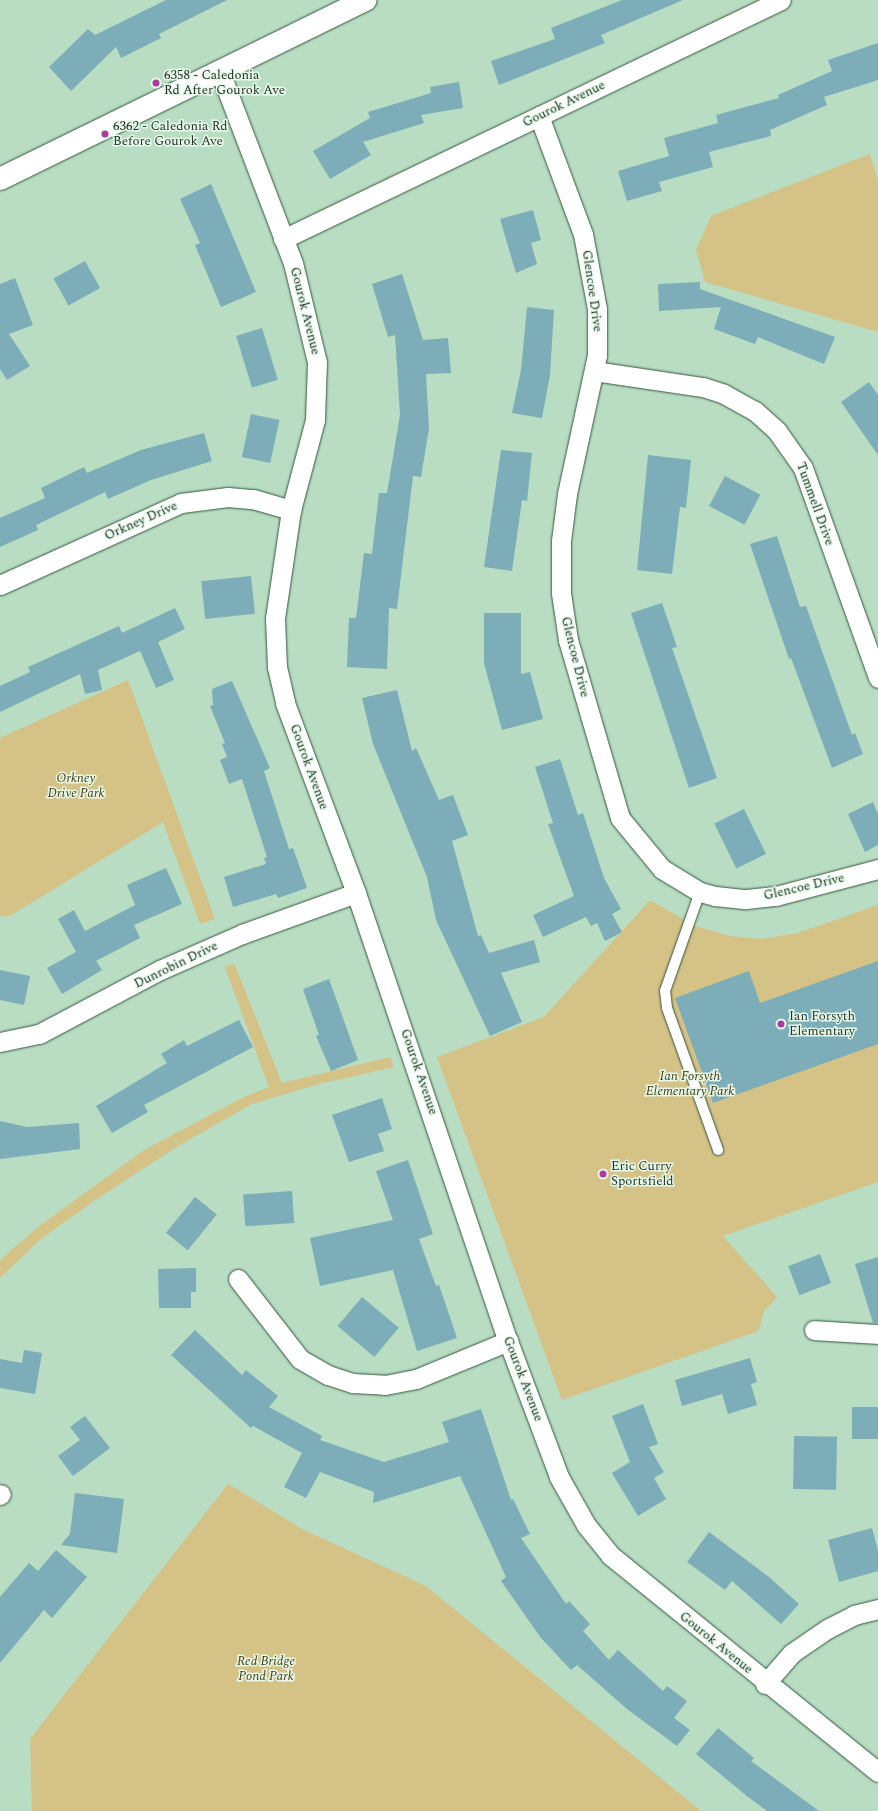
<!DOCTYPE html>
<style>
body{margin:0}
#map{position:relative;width:878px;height:1811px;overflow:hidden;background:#b8ddc2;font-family:Spectral,serif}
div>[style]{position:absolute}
.green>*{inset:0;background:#d4c287}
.building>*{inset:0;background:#7cadb8;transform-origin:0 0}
.roads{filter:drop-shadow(0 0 1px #35563f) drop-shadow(0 0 1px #35563f)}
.service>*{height:10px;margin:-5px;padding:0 5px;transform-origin:5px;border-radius:5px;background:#fff}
.minor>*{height:19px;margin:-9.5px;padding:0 9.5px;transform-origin:9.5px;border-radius:9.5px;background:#fff}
.tertiary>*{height:22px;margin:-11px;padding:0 11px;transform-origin:11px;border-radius:11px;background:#fff}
.dots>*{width:11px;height:11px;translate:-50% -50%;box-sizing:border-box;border:2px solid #e6f9ea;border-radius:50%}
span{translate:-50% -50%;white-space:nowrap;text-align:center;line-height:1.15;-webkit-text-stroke:3px #e6f9ea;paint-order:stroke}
.poi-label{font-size:13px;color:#223126}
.left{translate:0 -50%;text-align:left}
.street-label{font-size:13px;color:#223126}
.park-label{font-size:13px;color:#463a0e;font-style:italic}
</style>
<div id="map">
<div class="green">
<i style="clip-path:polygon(870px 154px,878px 181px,878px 332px,705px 282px,696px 250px,711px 216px)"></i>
<i style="clip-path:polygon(128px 680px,215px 919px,200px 924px,163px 822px,10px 916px,0 916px,0 738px)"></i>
<i style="clip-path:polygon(650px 900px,695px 926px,730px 936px,762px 939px,798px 933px,878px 905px,878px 1182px,723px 1236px,777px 1297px,764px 1311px,759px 1331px,562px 1400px,437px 1057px,544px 1017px)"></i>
<i style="clip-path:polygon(234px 963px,282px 1083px,390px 1057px,394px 1067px,319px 1084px,252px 1104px,178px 1146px,97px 1199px,42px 1238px,0 1278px,0 1261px,6px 1255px,38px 1227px,144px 1150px,242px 1098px,269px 1087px,225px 967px)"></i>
<i style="clip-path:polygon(228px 1484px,302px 1529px,426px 1586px,701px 1811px,32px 1811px,30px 1739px)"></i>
</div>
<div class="building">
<i style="clip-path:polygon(166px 0,227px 0,159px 34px,161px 38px,121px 58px,116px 47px,71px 91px,49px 67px,88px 29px,95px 35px)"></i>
<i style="clip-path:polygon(622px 0,683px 0,601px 35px,605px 43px,499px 85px,491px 61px,555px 39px,551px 28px)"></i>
<i style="clip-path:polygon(878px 43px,878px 80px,824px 97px,827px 105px,770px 130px,771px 136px,709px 152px,713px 167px,659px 182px,662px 191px,627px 201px,618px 171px,669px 156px,664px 138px,718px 123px,716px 115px,779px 98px,778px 95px,832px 71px,828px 60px)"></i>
<i style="clip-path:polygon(459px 82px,463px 108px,421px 115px,424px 123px,363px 142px,371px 155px,330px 179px,313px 151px,370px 118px,368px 112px,431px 93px,430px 87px)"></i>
<i style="clip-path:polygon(211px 184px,256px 292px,221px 307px,195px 245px,200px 243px,180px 199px)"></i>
<i style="clip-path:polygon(533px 210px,541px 240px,531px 243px,537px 264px,516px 273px,500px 219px)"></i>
<i style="left:85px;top:261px;width:31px;height:36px;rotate:61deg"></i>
<i style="clip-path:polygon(402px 274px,423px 340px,448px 338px,451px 373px,426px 374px,429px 428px,421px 477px,413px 476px,397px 609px,389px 608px,387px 669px,347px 667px,349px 618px,356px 618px,364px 553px,372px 554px,379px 493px,387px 493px,400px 415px,395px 335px,388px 337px,372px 284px)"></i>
<i style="clip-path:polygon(15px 278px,33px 325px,9px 334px,30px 366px,7px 380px,0 369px,0 284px)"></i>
<i style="clip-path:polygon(700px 282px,700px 289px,835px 337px,824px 364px,758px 337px,755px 344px,714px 329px,721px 307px,659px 311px,658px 284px)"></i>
<i style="clip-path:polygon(527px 307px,554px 310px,550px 375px,542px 418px,512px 413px,521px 370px)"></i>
<i style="left:262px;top:328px;width:54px;height:27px;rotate:73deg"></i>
<i style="clip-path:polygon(869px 382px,878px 395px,878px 455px,841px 402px)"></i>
<i style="left:251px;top:414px;width:29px;height:44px;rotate:12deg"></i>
<i style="clip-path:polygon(204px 433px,212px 461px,151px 480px,108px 499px,105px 492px,36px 525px,38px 530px,0 547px,0 518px,45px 498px,41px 488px,84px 467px,87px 473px,141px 450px)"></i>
<i style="clip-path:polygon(501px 450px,532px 453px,527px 501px,522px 500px,512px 571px,484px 567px)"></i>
<i style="clip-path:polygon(648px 455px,691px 460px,686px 508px,680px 507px,672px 574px,637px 570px)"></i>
<i style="left:725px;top:476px;width:40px;height:34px;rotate:28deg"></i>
<i style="clip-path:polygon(777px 536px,800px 607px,806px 606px,852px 735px,855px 733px,863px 754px,832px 768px,791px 658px,789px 659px,750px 544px)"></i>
<i style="left:251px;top:576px;width:38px;height:50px;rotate:84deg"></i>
<i style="clip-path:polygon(662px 603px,677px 647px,672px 648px,717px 778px,689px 788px,631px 613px)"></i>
<i style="clip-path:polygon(175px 608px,185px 629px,158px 642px,174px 680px,156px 688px,140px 651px,98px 670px,102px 690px,85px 694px,80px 674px,0 712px,0 686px,30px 672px,28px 667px,119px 626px,122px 633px)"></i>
<i style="clip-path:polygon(484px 613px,521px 613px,521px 674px,530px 672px,543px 719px,502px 730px,484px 663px)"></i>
<i style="clip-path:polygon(232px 681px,270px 768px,264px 771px,289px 849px,293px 848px,307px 888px,278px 898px,276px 894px,233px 907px,224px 877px,266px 864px,264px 858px,267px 857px,242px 779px,229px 784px,220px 760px,227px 757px,222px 744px,225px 743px,210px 706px,213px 705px,212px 689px)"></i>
<i style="clip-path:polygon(397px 690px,412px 751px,416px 748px,439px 800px,453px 795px,468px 835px,452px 841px,478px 936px,481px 935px,489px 953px,534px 940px,540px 962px,501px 973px,522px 1022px,490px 1036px,436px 920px,427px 877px,373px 744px,362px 698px)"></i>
<i style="clip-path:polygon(560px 759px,578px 815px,583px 813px,604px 878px,621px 909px,612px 914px,622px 932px,605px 941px,597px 923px,591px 926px,586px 917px,543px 937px,533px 915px,574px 896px,548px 824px,553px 823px,535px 767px)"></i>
<i style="clip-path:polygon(873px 802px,878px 814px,878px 845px,865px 852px,848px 814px)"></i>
<i style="left:744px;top:809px;width:50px;height:33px;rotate:64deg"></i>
<i style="clip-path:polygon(166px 868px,182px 904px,134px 925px,140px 938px,96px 961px,102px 970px,62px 994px,47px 968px,76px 952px,58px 919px,74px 910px,85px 931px,135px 905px,127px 885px)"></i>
<i style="clip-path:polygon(878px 961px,878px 1044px,713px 1103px,675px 998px,749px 971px,760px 1003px)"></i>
<i style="clip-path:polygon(0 970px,30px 976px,24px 1005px,0 1000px)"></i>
<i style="clip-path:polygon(329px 979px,358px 1060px,331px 1071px,316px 1036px,319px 1035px,303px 989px)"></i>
<i style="clip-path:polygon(239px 1020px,253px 1047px,144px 1105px,148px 1112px,112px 1133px,96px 1106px,167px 1063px,161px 1054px,184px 1040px,187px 1046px)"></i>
<i style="clip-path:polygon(382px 1098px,392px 1129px,378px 1134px,384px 1151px,349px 1162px,332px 1115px)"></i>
<i style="clip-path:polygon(0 1121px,27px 1127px,79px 1123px,80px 1149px,0 1159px)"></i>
<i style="clip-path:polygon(408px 1160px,433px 1234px,419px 1239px,436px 1286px,439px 1285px,457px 1338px,417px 1351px,393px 1270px,320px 1286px,310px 1238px,393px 1220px,376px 1171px)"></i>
<i style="left:292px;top:1191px;width:32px;height:49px;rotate:86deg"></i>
<i style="left:195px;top:1197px;width:28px;height:46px;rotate:39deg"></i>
<i style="left:820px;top:1254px;width:31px;height:34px;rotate:69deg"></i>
<i style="clip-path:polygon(878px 1257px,878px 1323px,873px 1323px,855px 1264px)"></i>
<i style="clip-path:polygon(196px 1268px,196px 1292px,191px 1292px,191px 1308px,159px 1308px,158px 1269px)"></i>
<i style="left:362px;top:1297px;width:48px;height:38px;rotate:40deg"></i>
<i style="clip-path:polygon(195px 1330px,242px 1375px,246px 1370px,278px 1396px,269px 1407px,322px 1436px,320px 1440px,384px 1462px,449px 1442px,442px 1422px,481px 1409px,511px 1500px,513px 1499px,530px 1534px,521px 1538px,566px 1604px,569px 1601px,590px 1624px,583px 1631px,609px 1660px,618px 1650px,663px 1691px,667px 1686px,687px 1701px,674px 1718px,690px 1730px,677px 1746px,627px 1709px,577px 1665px,571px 1670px,541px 1638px,501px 1581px,506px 1577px,460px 1476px,373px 1503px,374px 1492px,320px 1472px,306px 1498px,284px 1487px,302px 1453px,253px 1426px,251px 1428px,171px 1355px)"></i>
<i style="clip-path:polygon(24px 1350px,42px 1353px,35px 1394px,0 1388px,0 1359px,22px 1363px)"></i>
<i style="clip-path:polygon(750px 1358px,757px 1382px,751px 1384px,757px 1405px,728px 1414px,722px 1394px,682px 1406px,675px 1380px)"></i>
<i style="clip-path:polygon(643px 1404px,658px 1444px,649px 1447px,664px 1472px,654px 1478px,666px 1499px,638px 1516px,612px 1473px,630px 1462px,612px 1416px)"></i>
<i style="left:878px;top:1407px;width:32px;height:26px;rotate:90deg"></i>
<i style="clip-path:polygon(85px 1416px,110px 1448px,73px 1476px,58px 1456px,80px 1440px,70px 1427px)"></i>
<i style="left:794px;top:1436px;width:43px;height:53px;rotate:1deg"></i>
<i style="clip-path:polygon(75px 1493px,124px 1499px,117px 1553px,61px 1545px,70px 1534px)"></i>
<i style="clip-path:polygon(872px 1528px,878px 1551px,878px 1571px,839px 1582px,828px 1540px)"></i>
<i style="clip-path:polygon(709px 1532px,769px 1577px,799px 1604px,781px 1624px,732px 1581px,725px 1590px,687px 1562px)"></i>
<i style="clip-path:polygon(56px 1550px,87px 1577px,52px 1618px,44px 1610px,0 1663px,0 1597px,29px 1563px,38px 1571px)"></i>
<i style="clip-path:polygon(718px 1728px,754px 1758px,751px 1761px,819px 1811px,767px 1811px,748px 1797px,696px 1754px)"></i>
</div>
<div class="roads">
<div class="service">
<i style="left:700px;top:892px;width:105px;rotate:109.5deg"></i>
<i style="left:665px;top:991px;width:17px;rotate:83deg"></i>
<i style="left:667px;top:1008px;width:151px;rotate:70.2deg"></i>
</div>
<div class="minor">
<i style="left:220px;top:72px;width:204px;rotate:69.1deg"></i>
<i style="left:293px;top:263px;width:102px;rotate:76.4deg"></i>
<i style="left:317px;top:362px;width:58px;rotate:92deg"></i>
<i style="left:315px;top:420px;width:93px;rotate:104.9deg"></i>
<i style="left:291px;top:510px;width:109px;rotate:98.4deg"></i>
<i style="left:275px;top:618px;width:49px;rotate:87.7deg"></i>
<i style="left:277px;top:667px;width:37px;rotate:77deg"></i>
<i style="left:285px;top:703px;width:203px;rotate:69.5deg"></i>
<i style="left:356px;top:893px;width:473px;rotate:71.3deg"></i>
<i style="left:508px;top:1341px;width:145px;rotate:69.4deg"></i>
<i style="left:559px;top:1477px;width:55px;rotate:60.6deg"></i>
<i style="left:586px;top:1525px;width:38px;rotate:51deg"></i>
<i style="left:610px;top:1555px;width:345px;rotate:39deg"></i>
<i style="left:539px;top:116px;width:126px;rotate:69.6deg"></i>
<i style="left:583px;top:234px;width:76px;rotate:79.4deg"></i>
<i style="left:597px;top:309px;width:46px;rotate:90deg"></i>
<i style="left:597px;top:355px;width:142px;rotate:102.2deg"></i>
<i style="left:567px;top:494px;width:47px;rotate:97.3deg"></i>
<i style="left:561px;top:541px;width:52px;rotate:90deg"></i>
<i style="left:561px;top:593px;width:48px;rotate:81.5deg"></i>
<i style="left:568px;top:640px;width:185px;rotate:73.7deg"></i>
<i style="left:620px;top:818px;width:66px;rotate:50.5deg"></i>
<i style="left:662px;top:869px;width:44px;rotate:31.2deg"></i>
<i style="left:700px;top:892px;width:16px;rotate:15deg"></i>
<i style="left:715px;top:896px;width:31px;rotate:6deg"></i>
<i style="left:746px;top:899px;width:30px;rotate:-6deg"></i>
<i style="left:776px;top:896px;width:106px;rotate:-14.8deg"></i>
<i style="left:283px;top:239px;width:552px;rotate:-25.64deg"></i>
<i style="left:594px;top:371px;width:110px;rotate:8.4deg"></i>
<i style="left:703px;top:387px;width:22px;rotate:18deg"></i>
<i style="left:724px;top:394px;width:35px;rotate:29deg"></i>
<i style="left:755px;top:411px;width:30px;rotate:42deg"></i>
<i style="left:777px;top:431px;width:45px;rotate:54.9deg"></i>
<i style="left:803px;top:468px;width:223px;rotate:70.3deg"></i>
<i style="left:0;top:585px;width:199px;rotate:-24.4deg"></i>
<i style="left:181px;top:503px;width:47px;rotate:-7.3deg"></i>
<i style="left:228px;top:497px;width:25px;rotate:5deg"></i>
<i style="left:253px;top:499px;width:40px;rotate:16deg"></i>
<i style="left:0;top:1042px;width:40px;rotate:-12deg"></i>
<i style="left:39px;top:1034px;width:137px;rotate:-27.9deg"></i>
<i style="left:160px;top:970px;width:90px;rotate:-23.7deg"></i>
<i style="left:242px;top:934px;width:121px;rotate:-19.8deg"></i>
<i style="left:238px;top:1279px;width:101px;rotate:52.2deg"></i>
<i style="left:300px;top:1359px;width:32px;rotate:30deg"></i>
<i style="left:328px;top:1375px;width:25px;rotate:18deg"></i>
<i style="left:352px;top:1383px;width:33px;rotate:3deg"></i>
<i style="left:385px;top:1385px;width:32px;rotate:-11deg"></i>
<i style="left:416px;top:1379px;width:100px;rotate:-22.4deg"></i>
<i style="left:814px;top:1330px;width:64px;rotate:3.6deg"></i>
<i style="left:0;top:1495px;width:1px;rotate:-45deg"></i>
<i style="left:765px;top:1684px;width:41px;rotate:-48.9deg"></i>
<i style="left:792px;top:1653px;width:42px;rotate:-34.4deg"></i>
<i style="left:827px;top:1629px;width:30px;rotate:-27deg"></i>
<i style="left:854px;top:1615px;width:25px;rotate:-14deg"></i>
</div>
<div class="tertiary">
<i style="left:0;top:179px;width:407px;rotate:-26.1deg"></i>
</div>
</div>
<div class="dots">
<i style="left:156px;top:83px;background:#ab3e9c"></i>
<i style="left:105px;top:134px;background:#ab3e9c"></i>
<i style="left:781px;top:1024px;background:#ab3e9c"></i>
<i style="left:603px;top:1174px;background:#ab3e9c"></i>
</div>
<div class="poi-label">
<span class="left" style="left:164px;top:83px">6358 - Caledonia<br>Rd After Gourok Ave</span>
<span class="left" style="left:113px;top:134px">6362 - Caledonia Rd<br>Before Gourok Ave</span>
<span class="left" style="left:789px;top:1024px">Ian Forsyth<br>Elementary</span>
<span class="left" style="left:611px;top:1174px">Eric Curry<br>Sportsfield</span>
</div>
<div class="street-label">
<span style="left:564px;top:104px;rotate:-26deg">Gourok Avenue</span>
<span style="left:592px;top:291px;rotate:82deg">Glencoe Drive</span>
<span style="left:305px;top:311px;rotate:76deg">Gourok Avenue</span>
<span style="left:815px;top:504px;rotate:70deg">Tummell Drive</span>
<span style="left:141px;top:521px;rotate:-24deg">Orkney Drive</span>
<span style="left:575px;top:657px;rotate:76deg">Glencoe Drive</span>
<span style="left:309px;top:767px;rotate:70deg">Gourok Avenue</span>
<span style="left:804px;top:887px;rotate:-13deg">Glencoe Drive</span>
<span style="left:176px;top:965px;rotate:-26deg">Dunrobin Drive</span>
<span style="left:419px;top:1072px;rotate:71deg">Gourok Avenue</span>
<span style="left:523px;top:1379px;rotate:69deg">Gourok Avenue</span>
<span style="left:716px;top:1643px;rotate:39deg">Gourok Avenue</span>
</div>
<div class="park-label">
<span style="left:76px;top:786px">Orkney<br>Drive Park</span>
<span style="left:690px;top:1084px">Ian Forsyth<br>Elementary Park</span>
<span style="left:266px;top:1669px">Red Bridge<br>Pond Park</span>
</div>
</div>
